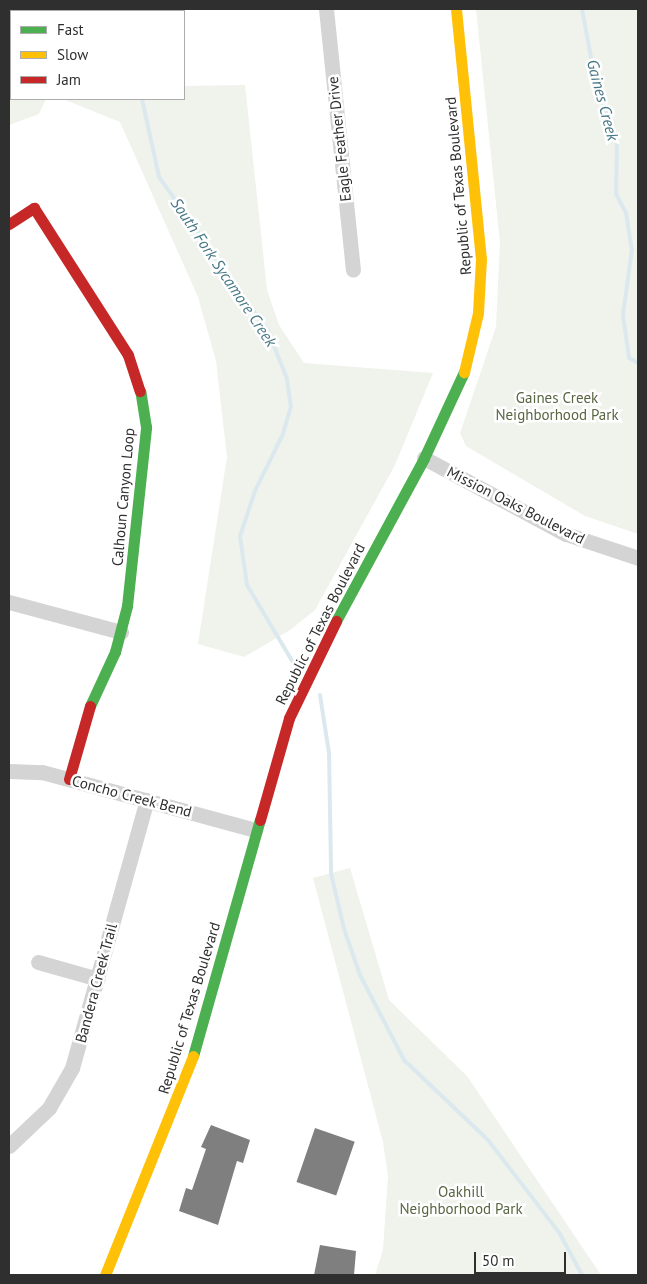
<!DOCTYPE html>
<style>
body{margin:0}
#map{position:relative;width:647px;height:1284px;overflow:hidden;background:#fff;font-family:"PT Sans",sans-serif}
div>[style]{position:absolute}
.green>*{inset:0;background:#f0f2ec}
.stream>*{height:4px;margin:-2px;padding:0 2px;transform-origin:2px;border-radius:2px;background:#dbe9ee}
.building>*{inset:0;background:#7f7f7f;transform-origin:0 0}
.street>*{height:15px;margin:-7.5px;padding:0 7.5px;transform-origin:7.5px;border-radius:7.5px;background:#d4d4d4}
.fast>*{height:11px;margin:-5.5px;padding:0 5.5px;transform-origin:5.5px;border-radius:5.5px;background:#4caf50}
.slow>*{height:11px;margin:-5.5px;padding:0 5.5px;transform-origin:5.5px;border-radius:5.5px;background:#ffc107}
.jam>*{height:11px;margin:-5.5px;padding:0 5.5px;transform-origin:5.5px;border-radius:5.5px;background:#c62828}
span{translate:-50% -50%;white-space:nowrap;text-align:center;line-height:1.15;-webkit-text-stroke:5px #fff;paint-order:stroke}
.street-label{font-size:15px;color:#2f2f2f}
.park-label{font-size:15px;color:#586642}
.water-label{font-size:16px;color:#477887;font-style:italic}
.frame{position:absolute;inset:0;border:10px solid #2f2f2f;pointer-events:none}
.legend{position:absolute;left:10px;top:10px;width:175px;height:90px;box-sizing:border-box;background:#fff;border:1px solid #acacac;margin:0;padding:6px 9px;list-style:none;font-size:15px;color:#2f2f2f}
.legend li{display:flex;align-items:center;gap:10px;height:25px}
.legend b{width:25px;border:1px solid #acacac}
.scale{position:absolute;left:474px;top:1252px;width:92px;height:22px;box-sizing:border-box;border:2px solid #2f2f2f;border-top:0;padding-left:6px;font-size:15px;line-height:18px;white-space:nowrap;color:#2f2f2f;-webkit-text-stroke:4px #fff;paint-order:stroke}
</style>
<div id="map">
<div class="green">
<i style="clip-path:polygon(9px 9px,130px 9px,131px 11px,11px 11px,11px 99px,46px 99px,39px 114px,9px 125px)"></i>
<i style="clip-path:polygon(476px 9px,638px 9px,638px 534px,585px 516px,466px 446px,460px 433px,496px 327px,500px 243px)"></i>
<i style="clip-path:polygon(245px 85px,267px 290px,279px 325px,304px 363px,433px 373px,395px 465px,315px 610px,290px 630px,244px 657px,198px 644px,227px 457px,216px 361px,198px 297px,120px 122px,63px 99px,184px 99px,184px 86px)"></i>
<i style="clip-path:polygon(350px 868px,389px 1000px,467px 1076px,601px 1275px,375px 1275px,383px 1250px,388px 1176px,383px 1142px,313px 878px)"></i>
</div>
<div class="stream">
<i style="left:119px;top:9px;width:2px;rotate:63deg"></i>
<i style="left:582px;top:9px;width:71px;rotate:79.5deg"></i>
<i style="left:595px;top:79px;width:66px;rotate:70.5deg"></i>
<i style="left:617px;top:141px;width:53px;rotate:91.1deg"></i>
<i style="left:616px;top:194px;width:21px;rotate:62deg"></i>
<i style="left:626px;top:213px;width:36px;rotate:81deg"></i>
<i style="left:632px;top:249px;width:67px;rotate:97.8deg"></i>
<i style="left:623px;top:315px;width:43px;rotate:82.1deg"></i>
<i style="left:629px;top:358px;width:10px;rotate:29deg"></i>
<i style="left:142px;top:99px;width:80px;rotate:77.7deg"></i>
<i style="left:159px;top:177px;width:189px;rotate:54.7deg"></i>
<i style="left:268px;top:331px;width:52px;rotate:68.4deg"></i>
<i style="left:287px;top:379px;width:27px;rotate:82deg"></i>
<i style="left:291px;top:406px;width:29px;rotate:106deg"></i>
<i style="left:283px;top:434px;width:64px;rotate:116.2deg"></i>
<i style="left:255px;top:491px;width:47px;rotate:108.4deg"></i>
<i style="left:240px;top:536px;width:49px;rotate:81.9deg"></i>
<i style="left:247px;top:585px;width:94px;rotate:59.3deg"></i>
<i style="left:320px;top:695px;width:59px;rotate:81.2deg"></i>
<i style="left:329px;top:753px;width:120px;rotate:89deg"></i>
<i style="left:331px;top:873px;width:57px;rotate:76.9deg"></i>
<i style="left:344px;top:929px;width:49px;rotate:70.8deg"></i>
<i style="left:360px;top:975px;width:96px;rotate:62.6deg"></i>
<i style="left:404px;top:1060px;width:116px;rotate:43.6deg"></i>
<i style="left:488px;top:1140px;width:118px;rotate:52.5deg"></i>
<i style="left:560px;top:1234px;width:47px;rotate:61.8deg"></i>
</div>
<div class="building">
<i style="clip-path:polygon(211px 1125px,250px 1140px,243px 1163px,237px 1161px,218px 1225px,179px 1211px,186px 1188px,192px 1190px,206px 1149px,201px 1147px)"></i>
<i style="left:315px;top:1128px;width:42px;height:57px;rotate:19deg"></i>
<i style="clip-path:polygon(320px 1245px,356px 1251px,354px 1275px,314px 1275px)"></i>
</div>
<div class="street">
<i style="left:326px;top:9px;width:262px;rotate:84.1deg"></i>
<i style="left:424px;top:458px;width:161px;rotate:28.2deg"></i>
<i style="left:566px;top:534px;width:76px;rotate:18.4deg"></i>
<i style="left:9px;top:602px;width:116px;rotate:15deg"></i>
<i style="left:9px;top:771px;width:33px;rotate:2deg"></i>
<i style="left:42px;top:772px;width:221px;rotate:15.2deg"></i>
<i style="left:38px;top:962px;width:62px;rotate:15.8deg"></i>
<i style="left:9px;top:1146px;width:55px;rotate:-43.5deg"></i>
<i style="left:49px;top:1108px;width:46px;rotate:-60.1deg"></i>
<i style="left:72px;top:1068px;width:278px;rotate:-74.4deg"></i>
</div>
<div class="fast">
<i style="left:336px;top:621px;width:185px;rotate:-61.6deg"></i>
<i style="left:424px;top:458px;width:95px;rotate:-65.1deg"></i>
<i style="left:90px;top:706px;width:60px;rotate:-65.2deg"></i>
<i style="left:115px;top:652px;width:48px;rotate:-75.4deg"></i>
<i style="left:127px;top:606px;width:180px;rotate:-83.9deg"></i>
<i style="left:146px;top:427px;width:36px;rotate:-99deg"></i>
<i style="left:193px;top:1056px;width:245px;rotate:-74.2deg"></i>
</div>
<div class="slow">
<i style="left:456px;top:9px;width:251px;rotate:84.3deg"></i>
<i style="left:481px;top:259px;width:54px;rotate:93.2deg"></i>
<i style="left:478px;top:313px;width:61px;rotate:103.3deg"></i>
<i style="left:105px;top:1275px;width:236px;rotate:-68.1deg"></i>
</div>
<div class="jam">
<i style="left:9px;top:224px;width:30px;rotate:-33deg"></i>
<i style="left:34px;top:208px;width:174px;rotate:57.4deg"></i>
<i style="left:128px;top:355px;width:38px;rotate:72deg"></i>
<i style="left:69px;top:779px;width:76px;rotate:-74deg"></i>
<i style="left:260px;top:820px;width:106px;rotate:-74.1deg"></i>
<i style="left:289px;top:718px;width:108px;rotate:-64.1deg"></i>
</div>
<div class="street-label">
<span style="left:339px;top:139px;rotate:-96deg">Eagle Feather Drive</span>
<span style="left:458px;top:186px;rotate:-95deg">Republic of Texas Boulevard</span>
<span style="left:123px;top:497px;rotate:-85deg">Calhoun Canyon Loop</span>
<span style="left:516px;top:505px;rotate:27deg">Mission Oaks Boulevard</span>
<span style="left:320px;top:624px;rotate:-63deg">Republic of Texas Boulevard</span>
<span style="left:132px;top:796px;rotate:15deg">Concho Creek Bend</span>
<span style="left:96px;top:983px;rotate:-75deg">Bandera Creek Trail</span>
<span style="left:189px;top:1008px;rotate:-73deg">Republic of Texas Boulevard</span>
</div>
<div class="park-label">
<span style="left:557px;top:406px">Gaines Creek<br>Neighborhood Park</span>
<span style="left:461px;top:1200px">Oakhill<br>Neighborhood Park</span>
</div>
<div class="water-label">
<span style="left:603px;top:100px;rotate:75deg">Gaines Creek</span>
<span style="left:224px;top:272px;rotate:56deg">South Fork Sycamore Creek</span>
</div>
<div class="frame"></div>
<ul class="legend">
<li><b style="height:6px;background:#4caf50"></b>Fast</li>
<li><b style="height:6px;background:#ffc107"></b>Slow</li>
<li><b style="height:6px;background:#c62828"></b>Jam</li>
</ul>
<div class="scale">50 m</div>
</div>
